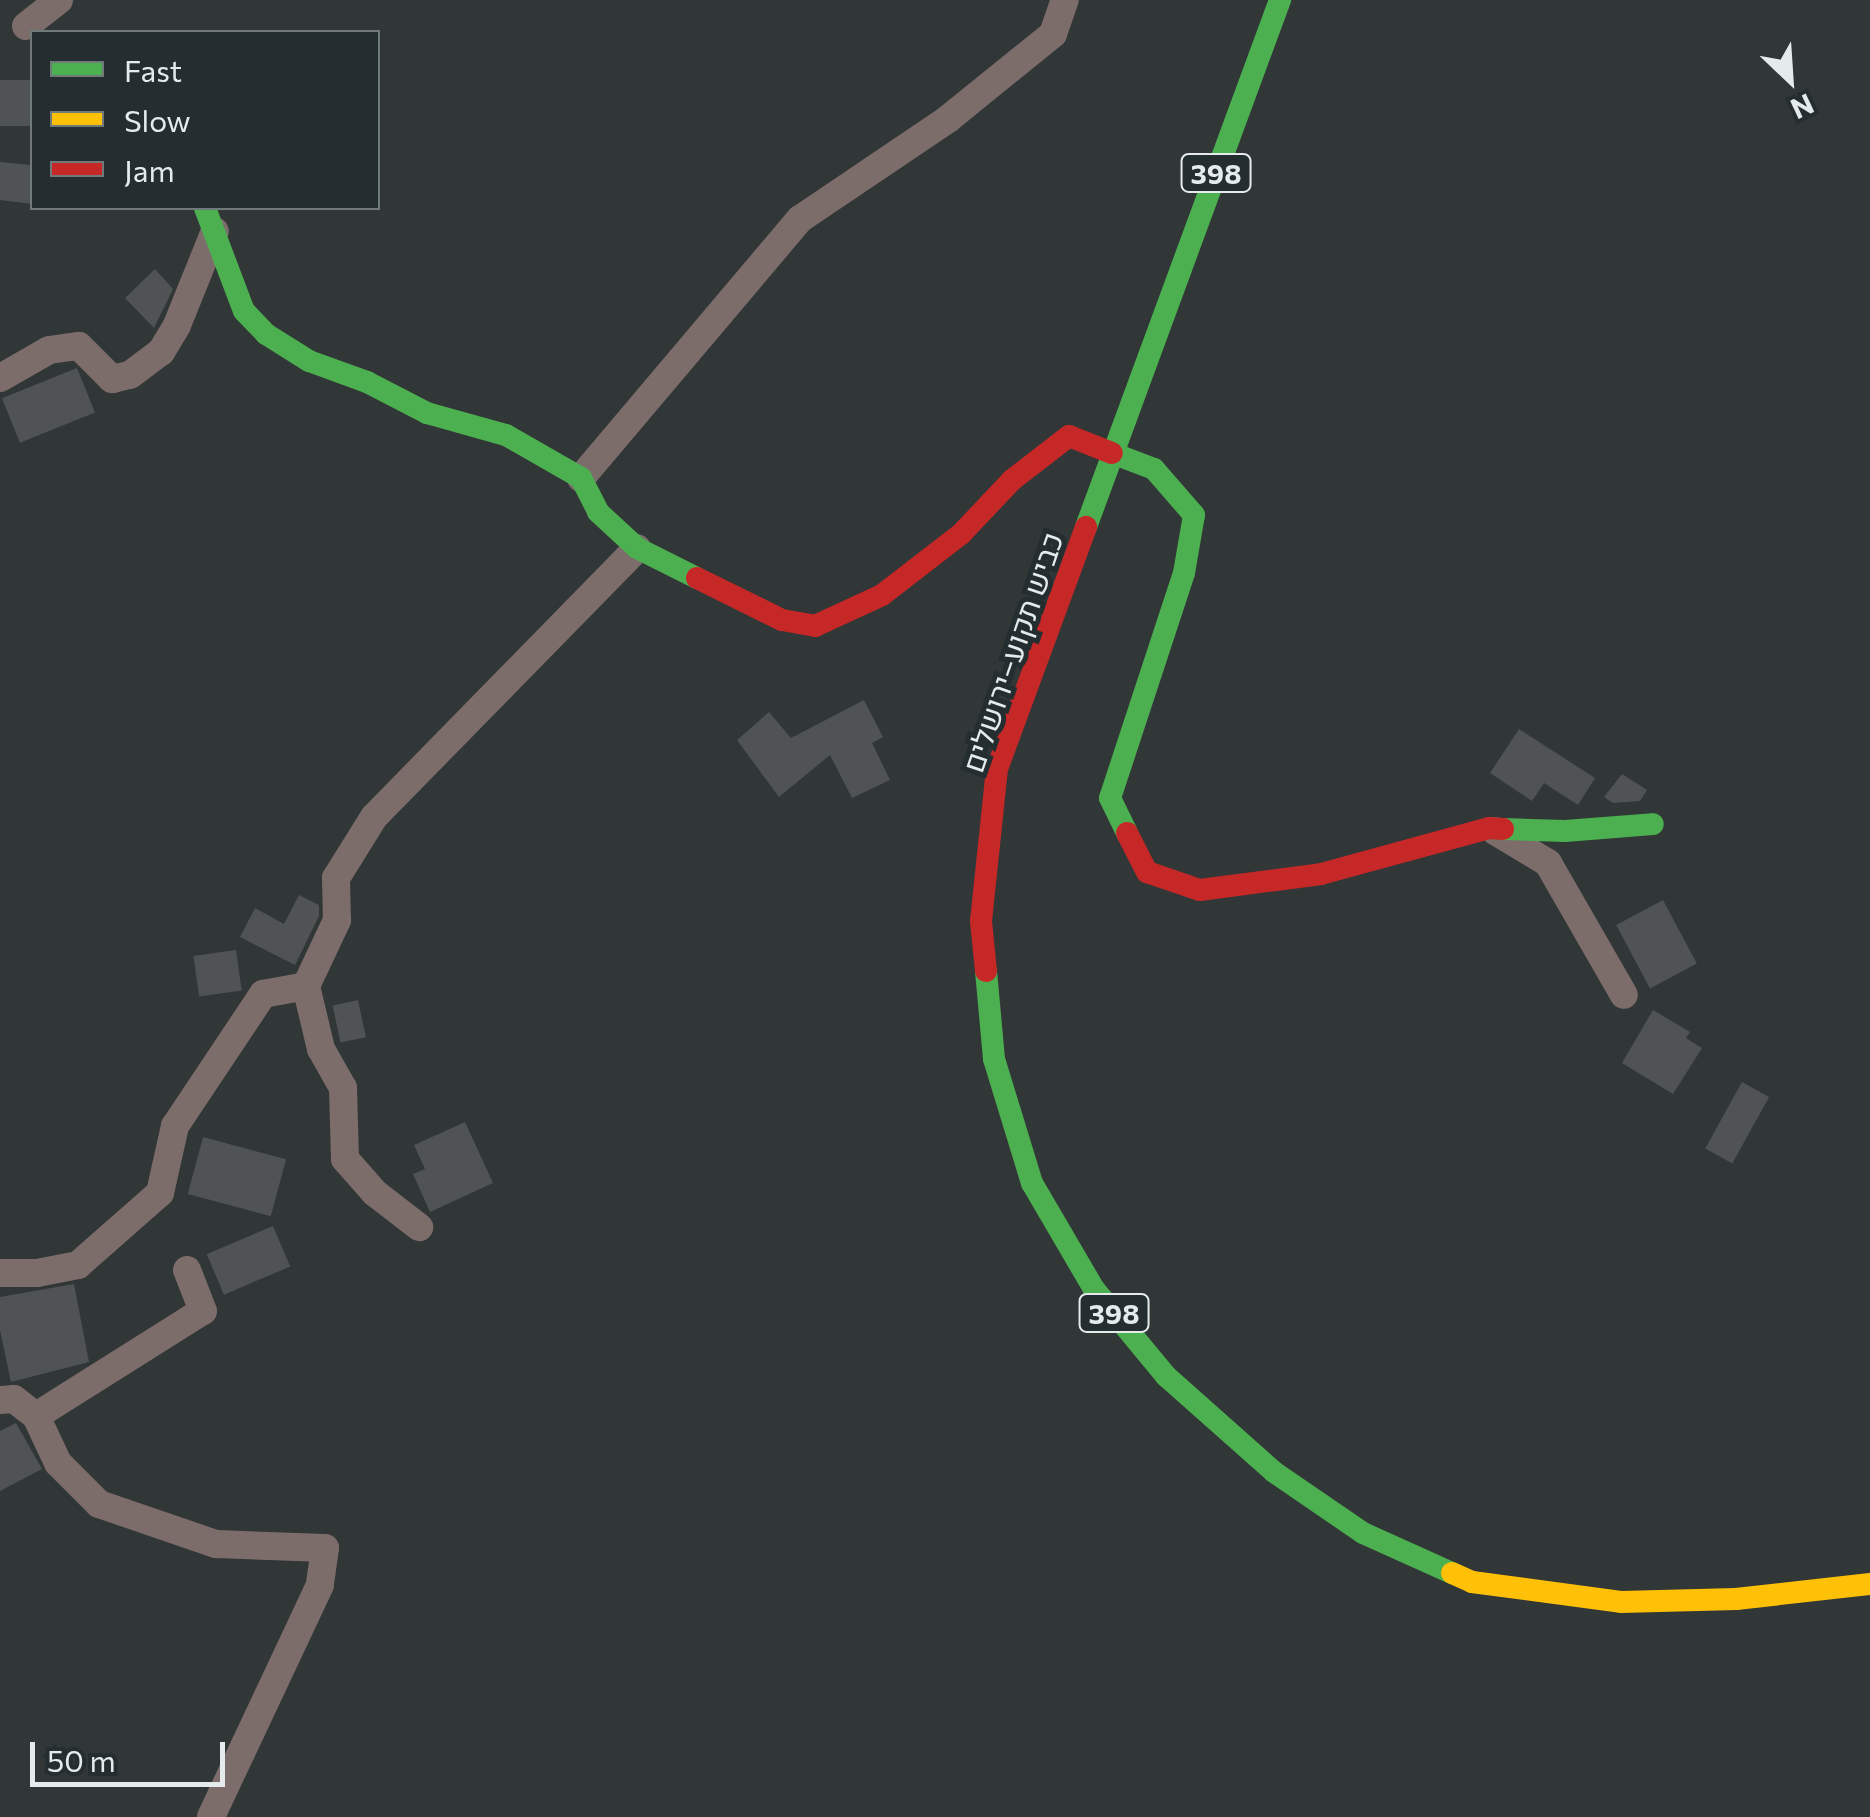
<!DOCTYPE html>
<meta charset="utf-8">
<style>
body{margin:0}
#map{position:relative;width:1870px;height:1817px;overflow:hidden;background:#313637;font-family:Commissioner,Heebo,sans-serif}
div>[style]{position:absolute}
.building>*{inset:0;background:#4f5354;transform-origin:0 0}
.street>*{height:28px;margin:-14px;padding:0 14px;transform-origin:14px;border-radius:14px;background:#7c6d6b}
.fast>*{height:22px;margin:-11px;padding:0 11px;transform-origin:11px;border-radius:11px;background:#4caf50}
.slow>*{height:22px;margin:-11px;padding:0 11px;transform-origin:11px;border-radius:11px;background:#ffc107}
.jam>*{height:22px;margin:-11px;padding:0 11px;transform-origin:11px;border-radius:11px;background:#c62828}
span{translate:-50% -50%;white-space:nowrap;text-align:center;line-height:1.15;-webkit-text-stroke:10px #242e30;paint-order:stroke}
.shield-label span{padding:2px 8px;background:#242e30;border:2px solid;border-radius:8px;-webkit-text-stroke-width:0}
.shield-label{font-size:28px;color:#e5ebec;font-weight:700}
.street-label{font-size:30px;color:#e5ebec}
.legend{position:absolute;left:30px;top:30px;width:350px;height:180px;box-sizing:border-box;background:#242e30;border:2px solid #717a7b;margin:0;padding:12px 18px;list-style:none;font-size:30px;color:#e5ebec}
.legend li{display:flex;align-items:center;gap:20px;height:50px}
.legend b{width:50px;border:2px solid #717a7b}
.north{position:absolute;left:1740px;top:30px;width:100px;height:100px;-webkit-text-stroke:8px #242e30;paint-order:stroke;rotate:155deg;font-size:28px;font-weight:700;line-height:40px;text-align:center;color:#e5ebec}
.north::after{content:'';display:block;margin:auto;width:35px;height:45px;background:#e5ebec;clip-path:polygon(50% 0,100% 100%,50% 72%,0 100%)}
.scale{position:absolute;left:30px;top:1742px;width:195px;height:45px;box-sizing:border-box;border:5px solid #e5ebec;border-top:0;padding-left:12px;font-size:30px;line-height:35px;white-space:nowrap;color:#e5ebec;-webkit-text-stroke:8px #242e30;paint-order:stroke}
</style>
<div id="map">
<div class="building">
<i style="left:32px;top:80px;width:46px;height:32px;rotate:90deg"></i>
<i style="clip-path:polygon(0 162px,32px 165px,32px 204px,0 200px)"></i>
<i style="clip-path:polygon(155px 269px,173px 289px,154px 328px,125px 298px)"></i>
<i style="left:77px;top:368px;width:48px;height:81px;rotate:68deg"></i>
<i style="clip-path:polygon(864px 700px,883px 737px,872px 743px,890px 780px,852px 798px,830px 755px,779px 797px,737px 740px,769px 712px,791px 738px)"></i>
<i style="clip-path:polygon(1519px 729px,1595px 778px,1578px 805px,1544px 783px,1532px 801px,1490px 773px)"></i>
<i style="clip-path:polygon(1622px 774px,1647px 790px,1640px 801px,1613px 803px,1604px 797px)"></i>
<i style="clip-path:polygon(299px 895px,319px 905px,319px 916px,295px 965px,240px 937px,255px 908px,284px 924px)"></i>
<i style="left:1663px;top:900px;width:72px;height:53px;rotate:62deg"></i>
<i style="left:236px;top:950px;width:41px;height:43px;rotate:82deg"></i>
<i style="left:358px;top:1000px;width:38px;height:26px;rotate:78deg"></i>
<i style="clip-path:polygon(1653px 1010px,1690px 1032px,1686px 1038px,1702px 1048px,1673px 1094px,1622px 1063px)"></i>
<i style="left:1742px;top:1082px;width:31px;height:76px;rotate:29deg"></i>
<i style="clip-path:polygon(465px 1122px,493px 1183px,430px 1212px,413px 1174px,425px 1169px,414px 1145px)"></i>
<i style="left:203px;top:1137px;width:86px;height:59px;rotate:15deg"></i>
<i style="left:273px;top:1226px;width:44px;height:72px;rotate:67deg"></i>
<i style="clip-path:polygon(74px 1284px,89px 1362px,11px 1382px,0 1330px,0 1297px)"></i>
<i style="clip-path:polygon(16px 1423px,42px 1469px,0 1491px,0 1431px)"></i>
</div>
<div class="street">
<i style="left:26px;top:26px;width:42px;rotate:-38.2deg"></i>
<i style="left:0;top:378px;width:56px;rotate:-29.7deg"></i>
<i style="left:49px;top:350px;width:30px;rotate:-8deg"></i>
<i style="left:79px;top:346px;width:47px;rotate:45deg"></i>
<i style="left:112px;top:379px;width:18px;rotate:-13deg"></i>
<i style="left:130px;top:375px;width:39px;rotate:-37deg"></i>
<i style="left:161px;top:352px;width:31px;rotate:-59deg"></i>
<i style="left:177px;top:325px;width:101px;rotate:-68deg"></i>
<i style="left:581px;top:478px;width:339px;rotate:-49.8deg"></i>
<i style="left:800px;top:219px;width:179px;rotate:-34deg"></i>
<i style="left:948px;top:119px;width:135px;rotate:-39deg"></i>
<i style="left:1053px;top:34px;width:36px;rotate:-71deg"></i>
<i style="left:1495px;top:831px;width:62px;rotate:31.1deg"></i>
<i style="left:1548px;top:863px;width:152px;rotate:60.1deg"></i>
<i style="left:306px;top:986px;width:65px;rotate:76.6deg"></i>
<i style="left:321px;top:1049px;width:45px;rotate:60.6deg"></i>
<i style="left:343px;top:1088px;width:71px;rotate:88.4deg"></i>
<i style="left:345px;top:1159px;width:45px;rotate:48.6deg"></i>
<i style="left:375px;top:1193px;width:56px;rotate:37.7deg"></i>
<i style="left:0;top:1273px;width:37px"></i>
<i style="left:37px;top:1273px;width:42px;rotate:-11deg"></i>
<i style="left:78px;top:1265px;width:109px;rotate:-41.3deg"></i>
<i style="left:160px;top:1193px;width:69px;rotate:-77.4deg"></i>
<i style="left:175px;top:1126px;width:159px;rotate:-56.3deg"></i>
<i style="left:263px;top:994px;width:44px;rotate:-10.5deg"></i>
<i style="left:306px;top:986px;width:73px;rotate:-64.8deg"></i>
<i style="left:337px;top:920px;width:42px;rotate:-91.4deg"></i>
<i style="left:336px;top:878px;width:72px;rotate:-58.1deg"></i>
<i style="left:374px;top:817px;width:376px;rotate:-45.6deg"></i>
<i style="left:0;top:1400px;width:14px;rotate:-4deg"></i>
<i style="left:14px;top:1399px;width:28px;rotate:38deg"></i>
<i style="left:36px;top:1416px;width:52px;rotate:64.9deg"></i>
<i style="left:58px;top:1463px;width:58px;rotate:45deg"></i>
<i style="left:99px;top:1504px;width:124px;rotate:18.9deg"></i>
<i style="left:216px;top:1544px;width:109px;rotate:2.1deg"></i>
<i style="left:325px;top:1548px;width:37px;rotate:98deg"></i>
<i style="left:320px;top:1585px;width:256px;rotate:115.2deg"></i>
<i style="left:36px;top:1416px;width:197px;rotate:-32.2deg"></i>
<i style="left:203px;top:1311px;width:44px;rotate:-111.3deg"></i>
</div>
<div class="fast">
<i style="left:205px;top:208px;width:110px;rotate:69.3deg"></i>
<i style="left:244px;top:311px;width:32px;rotate:46deg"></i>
<i style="left:266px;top:334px;width:51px;rotate:32.1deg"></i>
<i style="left:309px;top:361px;width:62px;rotate:19.9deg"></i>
<i style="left:367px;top:382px;width:68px;rotate:27.3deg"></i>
<i style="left:427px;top:413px;width:82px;rotate:15.6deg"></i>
<i style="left:506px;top:435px;width:86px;rotate:29.8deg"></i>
<i style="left:581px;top:478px;width:38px;rotate:63deg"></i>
<i style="left:598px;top:512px;width:53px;rotate:42.7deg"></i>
<i style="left:637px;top:548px;width:67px;rotate:26.6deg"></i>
<i style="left:1112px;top:453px;width:45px;rotate:20.9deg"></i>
<i style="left:1154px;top:469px;width:61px;rotate:49deg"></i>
<i style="left:1194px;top:515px;width:59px;rotate:99.8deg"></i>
<i style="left:1184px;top:573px;width:237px;rotate:108.2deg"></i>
<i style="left:1110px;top:798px;width:39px;rotate:64deg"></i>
<i style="left:1086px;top:527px;width:562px;rotate:-69.79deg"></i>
<i style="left:1503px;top:829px;width:62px;rotate:1.8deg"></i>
<i style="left:1565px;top:831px;width:88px;rotate:-4.5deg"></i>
<i style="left:986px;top:971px;width:88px;rotate:84.8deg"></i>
<i style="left:994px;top:1059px;width:130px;rotate:73deg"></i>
<i style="left:1032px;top:1183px;width:123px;rotate:59.7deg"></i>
<i style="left:1094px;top:1289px;width:113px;rotate:50.4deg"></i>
<i style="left:1166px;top:1376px;width:144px;rotate:41.6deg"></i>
<i style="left:1274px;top:1472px;width:108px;rotate:34.4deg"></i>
<i style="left:1363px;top:1533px;width:98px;rotate:24.2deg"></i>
</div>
<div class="slow">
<i style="left:1452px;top:1573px;width:22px;rotate:24deg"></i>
<i style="left:1472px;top:1582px;width:150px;rotate:7.6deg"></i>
<i style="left:1621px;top:1602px;width:115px;rotate:-1.5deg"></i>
<i style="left:1736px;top:1599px;width:135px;rotate:-6.4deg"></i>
</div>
<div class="jam">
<i style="left:697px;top:578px;width:95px;rotate:26.3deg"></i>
<i style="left:782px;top:620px;width:34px;rotate:10deg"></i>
<i style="left:815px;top:626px;width:74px;rotate:-24.8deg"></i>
<i style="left:882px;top:595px;width:100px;rotate:-37.7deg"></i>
<i style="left:961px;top:534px;width:74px;rotate:-46.6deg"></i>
<i style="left:1012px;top:480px;width:72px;rotate:-37.7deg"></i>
<i style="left:1069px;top:436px;width:46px;rotate:21.6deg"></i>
<i style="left:1127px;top:833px;width:44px;rotate:62.9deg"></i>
<i style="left:1147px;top:872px;width:56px;rotate:18.8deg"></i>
<i style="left:1200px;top:890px;width:122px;rotate:-7.5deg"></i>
<i style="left:1321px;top:874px;width:174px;rotate:-15.3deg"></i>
<i style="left:1489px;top:828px;width:14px;rotate:4deg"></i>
<i style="left:986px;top:971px;width:50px;rotate:-95.7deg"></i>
<i style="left:981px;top:921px;width:153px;rotate:-84deg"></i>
<i style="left:997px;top:769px;width:258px;rotate:-69.8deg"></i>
</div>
<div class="shield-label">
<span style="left:1216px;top:173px">398</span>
<span style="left:1114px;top:1313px">398</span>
</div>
<div class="street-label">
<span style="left:1012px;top:652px;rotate:-71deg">כביש תקוע–ירושלים</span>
</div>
<ul class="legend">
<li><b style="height:12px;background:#4caf50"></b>Fast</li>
<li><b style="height:12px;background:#ffc107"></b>Slow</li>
<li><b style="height:12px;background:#c62828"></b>Jam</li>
</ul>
<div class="north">N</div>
<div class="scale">50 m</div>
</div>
